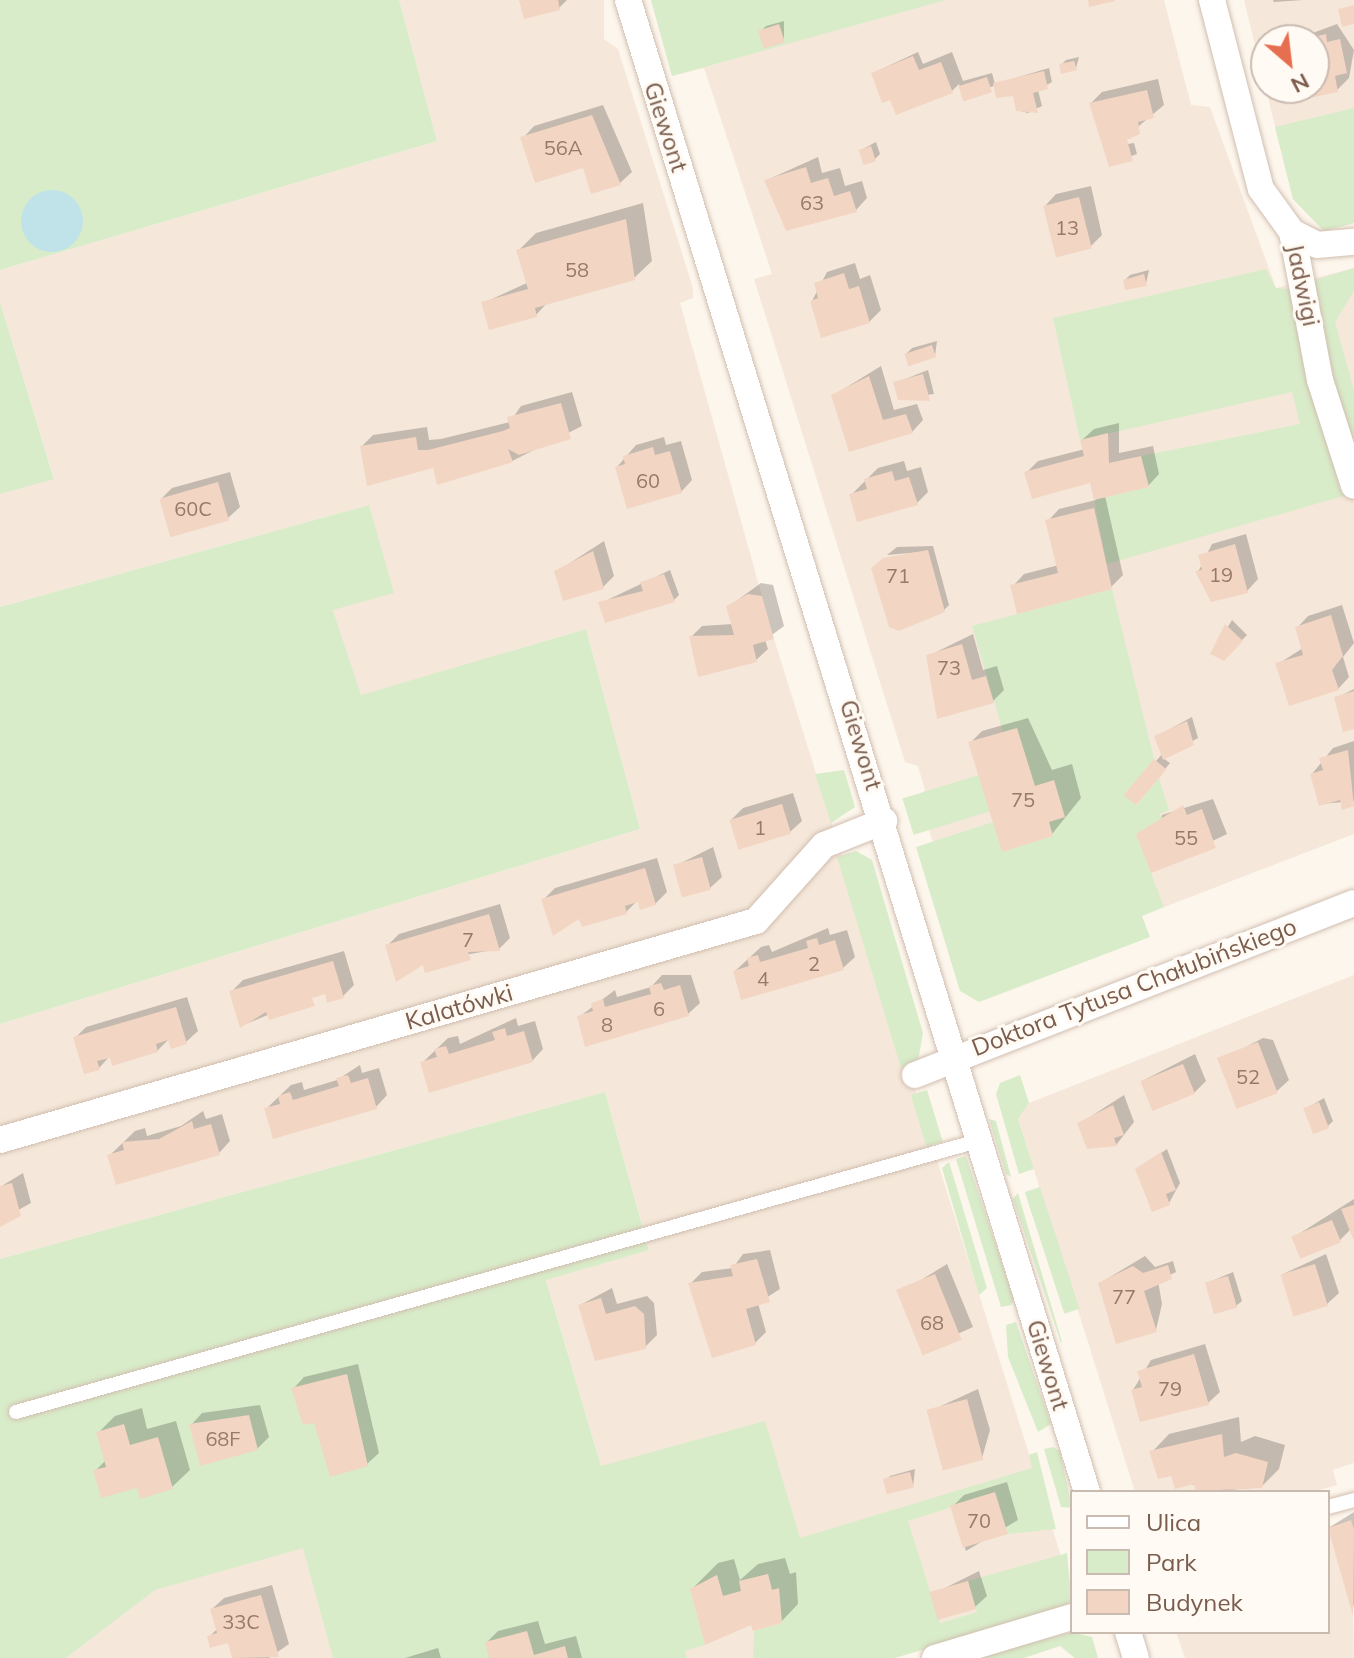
<!DOCTYPE html>
<meta charset="utf-8">
<style>
body{margin:0}
#map{position:relative;width:1354px;height:1658px;overflow:hidden;background:#fdf6ec;font-family:Mulish,sans-serif}
div>[style]{position:absolute}
.residential>*{inset:0;background:#f5e8da}
.green>*{inset:0;background:#d8ecc9;transform-origin:0 0}
.water>*{inset:0;background:#bfe3e8}
.round{border-radius:50%}
.shadow>*{inset:0;background:#0003}
.building>*{inset:0;background:#f3d5c3;transform-origin:0 0}
.roads{filter:drop-shadow(0 0 2px #d1beb0) drop-shadow(0 0 2px #d1beb0)}
.service>*{height:14px;margin:-7px;padding:0 7px;transform-origin:7px;border-radius:7px;background:#fff}
.minor>*{height:26px;margin:-13px;padding:0 13px;transform-origin:13px;border-radius:13px;background:#fff}
span{translate:-50% -50%;white-space:nowrap;text-align:center;line-height:1.15;-webkit-text-stroke:6px #fffaf3;paint-order:stroke}
.number-label{font-size:20px;color:#987a6a}
.number-label span{-webkit-text-stroke-width:0}
.street-label{font-size:24px;color:#7a5c4d}
.legend{position:absolute;left:1070px;top:1490px;width:260px;height:144px;box-sizing:border-box;background:#fffaf3;border:2px solid #cabbb1;margin:0;padding:10px 14px;list-style:none;font-size:24px;color:#7a5c4d}
.legend li{display:flex;align-items:center;gap:16px;height:40px}
.legend b{width:40px;border:2px solid #cabbb1}
.north{position:absolute;left:1250px;top:24px;width:80px;height:80px;box-sizing:border-box;background:#fffaf3;border:2px solid #cabbb1;border-radius:50%;rotate:152deg;font-size:22px;font-weight:700;line-height:32px;text-align:center;color:#7a5c4d}
.north::after{content:'';display:block;margin:auto;width:28px;height:36px;background:#e76f51;clip-path:polygon(50% 0,100% 100%,50% 72%,0 100%)}
</style>
<div id="map">
<div class="residential">
<i style="clip-path:polygon(399px 0,604px 0,604px 39px,618px 49px,693px 288px,693px 298px,680px 303px,774px 639px,1070px 1585px,821px 1658px,66px 1658px,153px 1591px,44px 1418px,601px 1466px,546px 1279px,649px 1249px,605px 1092px,0 1259px,0 1024px,640px 829px,586px 629px,361px 696px,333px 610px,369px 505px,0 607px,0 494px,54px 478px,0 302px,0 270px,437px 141px)"></i>
<i style="clip-path:polygon(651px 0,1164px 0,1191px 105px,1210px 107px,1276px 288px,1354px 268px,1354px 834px,1141px 916px,975px 966px,918px 798px,925px 790px,918px 766px,905px 762px,754px 279px,772px 274px,704px 68px,672px 76px)"></i>
<i style="clip-path:polygon(evenodd,1244px 0,1354px 0,1354px 223px,1324px 231px,1293px 199px,1244px 0,1266px 40px,1314px 40px,1314px 88px,1266px 88px,1266px 40px)"></i>
<i style="clip-path:polygon(1354px 975px,1354px 1463px,1333px 1470px,1337px 1485px,1313px 1492px,1135px 1492px,1018px 1119px,1029px 1103px)"></i>
<i style="clip-path:polygon(1351px 1520px,1354px 1658px,1185px 1658px,1176px 1632px,1328px 1632px,1328px 1527px)"></i>
</div>
<div class="green">
<i style="clip-path:polygon(0 0,399px 0,437px 141px,0 270px)"></i>
<i style="clip-path:polygon(651px 0,946px 0,672px 76px)"></i>
<i style="clip-path:polygon(1354px 108px,1354px 223px,1324px 231px,1293px 199px,1275px 127px)"></i>
<i style="clip-path:polygon(1354px 268px,1354px 291px,1335px 322px,1354px 390px,1354px 493px,1107px 564px,1094px 500px,1149px 487px,1141px 456px,1300px 424px,1292px 392px,1080px 440px,1053px 318px,1266px 269px,1276px 288px,1286px 289px)"></i>
<i style="clip-path:polygon(0 302px,54px 479px,0 494px)"></i>
<i style="clip-path:polygon(369px 505px,394px 593px,333px 610px,361px 695px,586px 629px,640px 829px,0 1024px,0 607px)"></i>
<i style="clip-path:polygon(1112px 589px,1154px 759px,1125px 795px,1137px 805px,1159px 778px,1169px 810px,1160px 814px,1163px 824px,1136px 834px,1164px 907px,1142px 916px,1150px 937px,979px 1002px,960px 991px,916px 847px,993px 822px,1002px 852px,1053px 836px,1049px 822px,1064px 817px,1054px 781px,1035px 786px,1017px 729px,1003px 732px,972px 626px)"></i>
<i style="clip-path:polygon(844px 770px,855px 807px,831px 823px,815px 774px)"></i>
<i style="left:979px;top:775px;width:38px;height:80px;rotate:73deg"></i>
<i style="clip-path:polygon(856px 851px,872px 860px,923px 1033px,918px 1061px,901px 1068px,837px 857px)"></i>
<i style="clip-path:polygon(1020px 1075px,1029px 1103px,1018px 1119px,1034px 1169px,1019px 1174px,996px 1094px,1000px 1083px)"></i>
<i style="left:927px;top:1090px;width:54px;height:17px;rotate:73deg"></i>
<i style="clip-path:polygon(605px 1092px,649px 1250px,546px 1280px,601px 1466px,765px 1421px,800px 1538px,1032px 1468px,1029px 1455px,1037px 1452px,1056px 1529px,1008px 1534px,995px 1493px,908px 1521px,940px 1623px,977px 1612px,968px 1581px,1067px 1553px,1072px 1605px,895px 1658px,753px 1658px,754px 1631px,782px 1623px,779px 1589px,772px 1590px,768px 1574px,739px 1581px,741px 1591px,723px 1596px,717px 1575px,690px 1589px,705px 1645px,685px 1651px,687px 1658px,333px 1658px,303px 1548px,155px 1590px,66px 1658px,0 1658px,0 1259px)"></i>
<i style="clip-path:polygon(989px 1119px,996px 1121px,1011px 1177px,1006px 1174px)"></i>
<i style="clip-path:polygon(966px 1156px,1014px 1299px,1011px 1305px,1001px 1307px,956px 1159px)"></i>
<i style="clip-path:polygon(949px 1162px,987px 1288px,979px 1295px,942px 1168px)"></i>
<i style="left:1040px;top:1187px;width:128px;height:16px;rotate:72deg"></i>
<i style="clip-path:polygon(1018px 1193px,1062px 1342px,1061px 1343px,1013px 1199px)"></i>
<i style="clip-path:polygon(1016px 1322px,1051px 1424px,1038px 1432px,1008px 1357px,1006px 1325px)"></i>
<i style="clip-path:polygon(1053px 1447px,1060px 1451px,1072px 1508px,1061px 1507px,1044px 1449px)"></i>
<i style="clip-path:polygon(1072px 1632px,1092px 1637px,1098px 1658px,1075px 1658px,1060px 1646px,1024px 1658px,975px 1658px)"></i>
</div>
<div class="water">
<i class="round" style="left:21px;top:190px;width:62px;height:62px"></i>
</div>
<div class="shadow">
<i style="clip-path:polygon(521px 0,567px 0,559px 8px)"></i>
<i style="clip-path:polygon(1273px 0,1303px 0,1274px 2px)"></i>
<i style="clip-path:polygon(784px 21px,784px 40px,761px 31px,766px 26px)"></i>
<i style="clip-path:polygon(1337px 24px,1354px 50px,1349px 78px,1337px 90px,1294px 88px,1314px 88px,1314px 40px,1294px 40px)"></i>
<i style="clip-path:polygon(918px 52px,923px 64px,952px 52px,963px 81px,992px 73px,995px 84px,1049px 68px,1052px 82px,1038px 90px,1042px 106px,1028px 113px,1017px 110px,1015px 93px,996px 85px,963px 98px,959px 84px,951px 92px,891px 97px,873px 73px)"></i>
<i style="clip-path:polygon(1079px 57px,1076px 68px,1061px 65px,1066px 60px)"></i>
<i style="clip-path:polygon(1158px 79px,1164px 105px,1115px 146px,1134px 143px,1137px 154px,1110px 164px,1091px 103px,1102px 92px)"></i>
<i style="clip-path:polygon(603px 105px,632px 172px,620px 183px,523px 138px,534px 126px)"></i>
<i style="clip-path:polygon(876px 142px,880px 154px,875px 159px,861px 150px)"></i>
<i style="clip-path:polygon(818px 157px,822px 173px,840px 168px,845px 186px,862px 181px,867px 198px,856px 210px,767px 180px)"></i>
<i style="clip-path:polygon(1091px 186px,1102px 235px,1090px 247px,1045px 206px,1056px 194px)"></i>
<i style="clip-path:polygon(643px 203px,652px 261px,634px 278px,548px 302px,536px 315px,483px 303px,529px 282px,519px 250px,536px 233px)"></i>
<i style="clip-path:polygon(855px 263px,860px 279px,870px 275px,881px 310px,869px 322px,812px 301px,827px 272px)"></i>
<i style="clip-path:polygon(1149px 270px,1146px 284px,1125px 280px,1130px 275px)"></i>
<i style="clip-path:polygon(937px 341px,935px 356px,906px 354px,912px 348px)"></i>
<i style="clip-path:polygon(881px 366px,894px 410px,917px 404px,923px 420px,912px 432px,851px 449px,834px 395px)"></i>
<i style="clip-path:polygon(928px 370px,934px 394px,900px 398px,895px 383px)"></i>
<i style="clip-path:polygon(572px 392px,582px 426px,512px 461px,434px 465px,362px 446px,373px 435px,427px 427px,429px 440px,441px 439px,510px 422px,521px 406px)"></i>
<i style="clip-path:polygon(1119px 423px,1119px 453px,1153px 446px,1159px 474px,1148px 486px,1105px 496px,1123px 575px,1111px 587px,1013px 586px,1024px 574px,1059px 565px,1048px 521px,1059px 509px,1096px 500px,1092px 480px,1026px 473px,1038px 461px,1085px 449px,1082px 440px,1094px 429px)"></i>
<i style="clip-path:polygon(664px 437px,666px 445px,681px 441px,692px 480px,681px 492px,617px 467px,636px 445px)"></i>
<i style="clip-path:polygon(904px 461px,907px 471px,921px 467px,928px 492px,917px 503px,851px 495px,878px 468px)"></i>
<i style="clip-path:polygon(230px 472px,240px 507px,228px 518px,161px 499px,172px 488px)"></i>
<i style="clip-path:polygon(1246px 534px,1258px 579px,1247px 591px,1198px 572px,1212px 544px)"></i>
<i style="clip-path:polygon(604px 541px,614px 576px,603px 587px,556px 572px)"></i>
<i style="clip-path:polygon(933px 546px,949px 605px,944px 610px,921px 552px,887px 555px,897px 547px)"></i>
<i style="clip-path:polygon(670px 570px,679px 595px,674px 600px,601px 603px)"></i>
<i style="clip-path:polygon(761px 583px,773px 585px,784px 626px,765px 640px,768px 649px,756px 660px,691px 637px,702px 626px,733px 624px,728px 607px)"></i>
<i style="clip-path:polygon(1342px 605px,1354px 643px,1343px 657px,1349px 677px,1338px 689px,1278px 664px,1303px 648px,1297px 628px,1308px 616px)"></i>
<i style="clip-path:polygon(1232px 620px,1247px 635px,1224px 658px,1212px 653px)"></i>
<i style="clip-path:polygon(973px 634px,983px 670px,997px 666px,1004px 690px,993px 701px,928px 656px)"></i>
<i style="clip-path:polygon(1354px 689px,1354px 727px,1336px 698px)"></i>
<i style="clip-path:polygon(1192px 717px,1198px 738px,1163px 758px,1170px 763px,1142px 797px,1127px 795px,1163px 753px,1157px 736px)"></i>
<i style="clip-path:polygon(1028px 718px,1052px 770px,1072px 764px,1081px 798px,1052px 834px,971px 742px,982px 731px)"></i>
<i style="clip-path:polygon(1354px 741px,1354px 801px,1321px 804px,1312px 774px,1333px 748px)"></i>
<i style="clip-path:polygon(793px 793px,802px 821px,790px 832px,731px 820px,743px 808px)"></i>
<i style="clip-path:polygon(1213px 799px,1227px 834px,1152px 870px,1162px 815px)"></i>
<i style="clip-path:polygon(713px 847px,722px 877px,710px 888px,675px 866px)"></i>
<i style="clip-path:polygon(657px 858px,667px 892px,655px 904px,639px 899px,626px 912px,580px 916px,544px 899px,555px 888px)"></i>
<i style="clip-path:polygon(500px 904px,510px 938px,499px 949px,424px 962px,388px 945px,399px 934px)"></i>
<i style="clip-path:polygon(828px 928px,830px 935px,847px 930px,855px 957px,843px 968px,735px 971px,761px 947px,769px 945px,772px 952px)"></i>
<i style="clip-path:polygon(344px 951px,354px 985px,343px 996px,326px 991px,241px 1026px,231px 992px,243px 980px)"></i>
<i style="clip-path:polygon(662px 975px,691px 975px,700px 1003px,688px 1014px,579px 1017px,615px 990px,617px 997px,651px 987px)"></i>
<i style="clip-path:polygon(187px 997px,198px 1031px,186px 1042px,170px 1038px,157px 1051px,111px 1055px,99px 1068px,75px 1038px,86px 1027px)"></i>
<i style="clip-path:polygon(516px 1018px,518px 1026px,535px 1021px,543px 1049px,532px 1061px,422px 1063px,448px 1038px,458px 1036px,460px 1044px)"></i>
<i style="clip-path:polygon(1263px 1038px,1273px 1040px,1289px 1080px,1277px 1091px,1221px 1060px)"></i>
<i style="clip-path:polygon(1195px 1054px,1206px 1081px,1194px 1093px,1142px 1081px)"></i>
<i style="clip-path:polygon(360px 1065px,362px 1073px,379px 1068px,387px 1095px,376px 1107px,266px 1109px,291px 1085px,302px 1082px,304px 1090px,337px 1080px)"></i>
<i style="clip-path:polygon(1124px 1095px,1134px 1122px,1116px 1145px,1079px 1124px)"></i>
<i style="clip-path:polygon(1324px 1098px,1333px 1121px,1328px 1126px,1305px 1109px)"></i>
<i style="clip-path:polygon(203px 1111px,206px 1119px,222px 1114px,230px 1141px,219px 1153px,110px 1155px,135px 1131px,145px 1128px,147px 1136px,181px 1126px)"></i>
<i style="clip-path:polygon(1167px 1149px,1180px 1183px,1169px 1203px,1138px 1169px)"></i>
<i style="clip-path:polygon(23px 1173px,31px 1203px,0 1220px,0 1187px)"></i>
<i style="clip-path:polygon(1354px 1199px,1354px 1235px,1351px 1229px,1340px 1240px,1294px 1237px)"></i>
<i style="clip-path:polygon(770px 1250px,780px 1289px,758px 1303px,766px 1332px,755px 1343px,691px 1283px,702px 1272px,733px 1268px,743px 1254px)"></i>
<i style="clip-path:polygon(1326px 1254px,1339px 1293px,1327px 1304px,1283px 1274px)"></i>
<i style="clip-path:polygon(1145px 1256px,1155px 1267px,1173px 1261px,1176px 1272px,1158px 1281px,1162px 1304px,1156px 1330px,1100px 1283px)"></i>
<i style="clip-path:polygon(947px 1264px,973px 1327px,924px 1349px,900px 1293px)"></i>
<i style="clip-path:polygon(1233px 1272px,1242px 1301px,1236px 1306px,1207px 1283px)"></i>
<i style="clip-path:polygon(612px 1288px,617px 1304px,647px 1296px,654px 1303px,657px 1335px,645px 1347px,580px 1305px)"></i>
<i style="clip-path:polygon(1205px 1344px,1220px 1392px,1208px 1403px,1133px 1390px,1151px 1360px)"></i>
<i style="clip-path:polygon(358px 1364px,379px 1453px,367px 1464px,315px 1421px,293px 1389px,304px 1377px)"></i>
<i style="clip-path:polygon(978px 1389px,990px 1430px,982px 1458px,930px 1411px)"></i>
<i style="clip-path:polygon(260px 1405px,269px 1437px,257px 1449px,191px 1425px,202px 1413px)"></i>
<i style="clip-path:polygon(142px 1408px,147px 1429px,176px 1421px,190px 1470px,172px 1487px,95px 1471px,106px 1460px,98px 1433px,115px 1416px)"></i>
<i style="clip-path:polygon(1239px 1417px,1241px 1442px,1255px 1436px,1285px 1445px,1279px 1469px,1261px 1487px,1208px 1492px,1172px 1474px,1152px 1452px,1169px 1434px)"></i>
<i style="clip-path:polygon(915px 1469px,913px 1487px,885px 1481px,890px 1476px)"></i>
<i style="clip-path:polygon(1007px 1482px,1018px 1520px,966px 1551px,952px 1507px,964px 1495px)"></i>
<i style="clip-path:polygon(1354px 1512px,1354px 1608px,1330px 1527px)"></i>
<i style="clip-path:polygon(785px 1558px,790px 1574px,796px 1572px,798px 1604px,781px 1622px,752px 1622px,692px 1589px,718px 1563px,734px 1559px,740px 1580px,758px 1564px)"></i>
<i style="clip-path:polygon(979px 1571px,987px 1596px,975px 1607px,933px 1594px)"></i>
<i style="clip-path:polygon(272px 1585px,289px 1644px,269px 1658px,234px 1658px,229px 1641px,209px 1637px,218px 1628px,212px 1609px,224px 1598px)"></i>
<i style="clip-path:polygon(538px 1621px,545px 1644px,576px 1636px,582px 1658px,491px 1658px,487px 1642px,498px 1631px)"></i>
<i style="clip-path:polygon(438px 1648px,441px 1658px,405px 1658px)"></i>
</div>
<div class="building">
<i style="clip-path:polygon(519px 0,558px 0,560px 10px,524px 19px)"></i>
<i style="clip-path:polygon(1088px 0,1115px 0,1115px 1px,1089px 7px)"></i>
<i style="clip-path:polygon(1354px 5px,1354px 24px,1342px 27px,1338px 9px)"></i>
<i style="left:779px;top:24px;width:19px;height:22px;rotate:72deg"></i>
<i style="clip-path:polygon(1326px 34px,1327px 42px,1340px 39px,1347px 73px,1335px 76px,1338px 92px,1295px 101px,1292px 88px,1314px 88px,1314px 40px,1306px 39px)"></i>
<i style="clip-path:polygon(913px 56px,919px 70px,941px 62px,953px 93px,896px 115px,890px 100px,882px 103px,871px 73px)"></i>
<i style="clip-path:polygon(1074px 61px,1077px 70px,1061px 74px,1059px 64px)"></i>
<i style="clip-path:polygon(1044px 71px,1048px 89px,1033px 93px,1038px 113px,1016px 111px,1013px 96px,996px 98px,993px 83px)"></i>
<i style="left:987px;top:77px;width:16px;height:30px;rotate:72deg"></i>
<i style="clip-path:polygon(1147px 90px,1154px 118px,1138px 122px,1140px 134px,1127px 140px,1133px 161px,1109px 167px,1089px 103px)"></i>
<i style="clip-path:polygon(592px 115px,621px 185px,591px 194px,583px 168px,535px 183px,520px 137px)"></i>
<i style="left:871px;top:146px;width:16px;height:13px;rotate:72deg"></i>
<i style="clip-path:polygon(806px 167px,811px 183px,828px 178px,834px 196px,850px 191px,857px 212px,786px 231px,764px 180px)"></i>
<i style="left:1079px;top:197px;width:53px;height:37px;rotate:76deg"></i>
<i style="clip-path:polygon(626px 219px,635px 280px,535px 308px,537px 317px,489px 330px,481px 302px,528px 289px,516px 250px)"></i>
<i style="clip-path:polygon(844px 273px,849px 289px,859px 286px,870px 323px,821px 338px,810px 301px,818px 298px,814px 283px)"></i>
<i style="clip-path:polygon(1144px 274px,1147px 286px,1125px 290px,1123px 280px)"></i>
<i style="left:932px;top:345px;width:13px;height:29px;rotate:72deg"></i>
<i style="clip-path:polygon(923px 374px,930px 401px,898px 400px,893px 382px)"></i>
<i style="clip-path:polygon(869px 376px,883px 420px,906px 414px,913px 433px,849px 452px,831px 395px)"></i>
<i style="clip-path:polygon(561px 403px,571px 439px,519px 455px,508px 449px,513px 462px,437px 485px,433px 468px,367px 486px,360px 446px,416px 437px,418px 450px,428px 450px,503px 431px,510px 428px,507px 417px)"></i>
<i style="clip-path:polygon(1108px 433px,1109px 463px,1141px 456px,1149px 487px,1094px 500px,1090px 483px,1032px 499px,1024px 472px,1084px 456px,1080px 440px)"></i>
<i style="clip-path:polygon(653px 447px,655px 455px,670px 451px,682px 493px,627px 509px,615px 467px,625px 464px,623px 456px)"></i>
<i style="clip-path:polygon(892px 471px,895px 481px,909px 477px,918px 505px,857px 522px,849px 494px,867px 489px,864px 479px)"></i>
<i style="left:218px;top:482px;width:40px;height:61px;rotate:74deg"></i>
<i style="clip-path:polygon(1094px 508px,1112px 589px,1017px 614px,1010px 585px,1058px 573px,1045px 520px)"></i>
<i style="clip-path:polygon(1235px 544px,1248px 593px,1211px 602px,1195px 571px,1202px 570px,1198px 555px)"></i>
<i style="clip-path:polygon(928px 550px,945px 612px,899px 631px,889px 627px,871px 568px,883px 558px)"></i>
<i style="clip-path:polygon(593px 551px,604px 589px,563px 601px,554px 571px)"></i>
<i style="clip-path:polygon(664px 574px,675px 602px,605px 623px,598px 602px,643px 591px,640px 582px)"></i>
<i style="clip-path:polygon(748px 594px,762px 596px,774px 639px,753px 645px,757px 662px,698px 677px,689px 636px,734px 635px,726px 606px)"></i>
<i style="clip-path:polygon(1331px 615px,1343px 656px,1332px 670px,1339px 690px,1289px 706px,1275px 663px,1303px 655px,1295px 627px)"></i>
<i style="clip-path:polygon(1225px 624px,1243px 641px,1224px 661px,1210px 654px)"></i>
<i style="clip-path:polygon(962px 644px,972px 680px,986px 676px,994px 703px,937px 719px,926px 655px)"></i>
<i style="clip-path:polygon(1354px 691px,1354px 729px,1343px 732px,1334px 697px)"></i>
<i style="clip-path:polygon(1187px 721px,1194px 745px,1163px 760px,1154px 736px)"></i>
<i style="clip-path:polygon(1017px 728px,1035px 786px,1054px 780px,1065px 817px,1049px 822px,1053px 836px,1002px 852px,968px 742px)"></i>
<i style="clip-path:polygon(1348px 750px,1354px 806px,1342px 810px,1340px 800px,1319px 806px,1310px 774px,1323px 770px,1319px 758px)"></i>
<i style="left:1154px;top:759px;width:16px;height:47px;rotate:40deg"></i>
<i style="left:782px;top:804px;width:31px;height:55px;rotate:73deg"></i>
<i style="clip-path:polygon(1183px 805px,1187px 815px,1202px 809px,1216px 848px,1151px 873px,1136px 834px)"></i>
<i style="left:702px;top:857px;width:34px;height:30px;rotate:75deg"></i>
<i style="clip-path:polygon(645px 868px,656px 905px,640px 910px,638px 902px,625px 906px,627px 914px,582px 927px,579px 919px,553px 936px,541px 899px)"></i>
<i style="clip-path:polygon(489px 914px,500px 951px,468px 952px,471px 960px,425px 973px,423px 965px,396px 982px,385px 945px)"></i>
<i style="clip-path:polygon(817px 938px,819px 945px,835px 940px,844px 970px,741px 1000px,733px 971px,749px 966px,747px 958px,758px 955px,760px 962px,808px 948px,806px 941px)"></i>
<i style="clip-path:polygon(333px 961px,344px 998px,327px 1003px,325px 994px,312px 998px,315px 1006px,269px 1020px,266px 1012px,240px 1028px,229px 991px)"></i>
<i style="clip-path:polygon(661px 983px,664px 990px,680px 985px,689px 1016px,585px 1047px,577px 1016px,593px 1011px,591px 1003px,603px 999px,605px 1007px,651px 994px,649px 986px)"></i>
<i style="clip-path:polygon(176px 1007px,187px 1044px,171px 1049px,168px 1040px,156px 1044px,158px 1052px,112px 1066px,110px 1058px,97px 1061px,100px 1070px,84px 1074px,73px 1037px)"></i>
<i style="clip-path:polygon(505px 1028px,507px 1036px,524px 1031px,533px 1062px,429px 1093px,420px 1062px,437px 1057px,434px 1049px,446px 1046px,449px 1054px,495px 1040px,492px 1032px)"></i>
<i style="left:1258px;top:1042px;width:55px;height:44px;rotate:69deg"></i>
<i style="left:1183px;top:1064px;width:32px;height:46px;rotate:68deg"></i>
<i style="clip-path:polygon(348px 1075px,351px 1083px,368px 1078px,377px 1109px,273px 1139px,264px 1108px,280px 1104px,278px 1096px,290px 1092px,293px 1100px,339px 1086px,336px 1078px)"></i>
<i style="left:1319px;top:1102px;width:28px;height:17px;rotate:69deg"></i>
<i style="clip-path:polygon(1113px 1105px,1124px 1135px,1114px 1138px,1117px 1146px,1087px 1149px,1077px 1123px)"></i>
<i style="clip-path:polygon(192px 1121px,194px 1129px,211px 1124px,220px 1155px,116px 1185px,107px 1155px,124px 1150px,122px 1142px,159px 1139px)"></i>
<i style="clip-path:polygon(1161px 1152px,1176px 1190px,1166px 1194px,1170px 1205px,1152px 1212px,1135px 1169px)"></i>
<i style="clip-path:polygon(12px 1183px,21px 1216px,0 1227px,0 1186px)"></i>
<i style="clip-path:polygon(1354px 1205px,1354px 1241px,1341px 1209px)"></i>
<i style="left:1332px;top:1220px;width:24px;height:44px;rotate:68deg"></i>
<i style="clip-path:polygon(757px 1259px,770px 1302px,746px 1309px,756px 1345px,712px 1358px,688px 1283px,733px 1276px,730px 1265px)"></i>
<i style="left:1315px;top:1264px;width:44px;height:36px;rotate:73deg"></i>
<i style="clip-path:polygon(1168px 1265px,1172px 1279px,1144px 1291px,1157px 1332px,1116px 1344px,1098px 1283px,1133px 1266px,1143px 1273px)"></i>
<i style="left:935px;top:1274px;width:71px;height:42px;rotate:68deg"></i>
<i style="left:1228px;top:1276px;width:33px;height:24px;rotate:74deg"></i>
<i style="clip-path:polygon(601px 1298px,606px 1314px,635px 1306px,644px 1314px,646px 1349px,595px 1361px,578px 1305px)"></i>
<i style="clip-path:polygon(1194px 1354px,1209px 1405px,1140px 1422px,1131px 1390px,1142px 1387px,1137px 1371px)"></i>
<i style="clip-path:polygon(347px 1374px,368px 1466px,330px 1477px,314px 1423px,303px 1425px,291px 1388px)"></i>
<i style="left:967px;top:1399px;width:63px;height:42px;rotate:75deg"></i>
<i style="clip-path:polygon(249px 1415px,258px 1450px,200px 1466px,189px 1424px)"></i>
<i style="clip-path:polygon(124px 1424px,130px 1445px,158px 1437px,173px 1489px,140px 1499px,137px 1488px,101px 1498px,93px 1470px,106px 1467px,96px 1432px)"></i>
<i style="clip-path:polygon(1222px 1434px,1224px 1457px,1236px 1453px,1268px 1462px,1262px 1488px,1196px 1491px,1194px 1484px,1175px 1489px,1171px 1476px,1158px 1479px,1149px 1451px)"></i>
<i style="left:910px;top:1472px;width:16px;height:28px;rotate:76deg"></i>
<i style="left:995px;top:1492px;width:44px;height:47px;rotate:73deg"></i>
<i style="clip-path:polygon(1351px 1520px,1354px 1530px,1353px 1616px,1328px 1528px)"></i>
<i style="clip-path:polygon(768px 1574px,772px 1590px,779px 1588px,782px 1623px,753px 1631px,751px 1625px,705px 1645px,690px 1589px,717px 1575px,723px 1596px,741px 1591px,739px 1581px)"></i>
<i style="left:968px;top:1581px;width:29px;height:40px;rotate:74deg"></i>
<i style="clip-path:polygon(261px 1595px,279px 1657px,232px 1658px,228px 1643px,210px 1648px,207px 1636px,217px 1633px,210px 1609px)"></i>
<i style="clip-path:polygon(527px 1631px,534px 1655px,565px 1646px,568px 1658px,489px 1658px,485px 1642px)"></i>
</div>
<div class="roads">
<div class="service">
<i style="left:16px;top:1412px;width:1003px;rotate:-15.74deg"></i>
<i style="left:1328px;top:1507px;width:27px;rotate:-15deg"></i>
</div>
<div class="minor">
<i style="left:628px;top:0;width:1561px;rotate:72.9deg"></i>
<i style="left:1212px;top:0;width:195px;rotate:75.5deg"></i>
<i style="left:1261px;top:189px;width:53px;rotate:54.2deg"></i>
<i style="left:1292px;top:232px;width:151px;rotate:79.3deg"></i>
<i style="left:1320px;top:380px;width:111px;rotate:72.2deg"></i>
<i style="left:1292px;top:232px;width:28px;rotate:27deg"></i>
<i style="left:1317px;top:245px;width:37px;rotate:-5deg"></i>
<i style="left:915px;top:1075px;width:471px;rotate:-21.4deg"></i>
<i style="left:0;top:1140px;width:787px;rotate:-16.16deg"></i>
<i style="left:756px;top:921px;width:102px;rotate:-48.2deg"></i>
<i style="left:824px;top:845px;width:65px;rotate:-21.8deg"></i>
<i style="left:1128px;top:1632px;width:27px;rotate:73deg"></i>
<i style="left:935px;top:1658px;width:143px;rotate:-16.7deg"></i>
</div>
</div>
<div class="number-label">
<span style="left:563px;top:147px">56A</span>
<span style="left:812px;top:202px">63</span>
<span style="left:1067px;top:227px">13</span>
<span style="left:577px;top:269px">58</span>
<span style="left:648px;top:480px">60</span>
<span style="left:193px;top:508px">60C</span>
<span style="left:1221px;top:574px">19</span>
<span style="left:898px;top:575px">71</span>
<span style="left:949px;top:667px">73</span>
<span style="left:1023px;top:799px">75</span>
<span style="left:760px;top:827px">1</span>
<span style="left:1186px;top:837px">55</span>
<span style="left:468px;top:939px">7</span>
<span style="left:814px;top:963px">2</span>
<span style="left:763px;top:978px">4</span>
<span style="left:659px;top:1008px">6</span>
<span style="left:607px;top:1024px">8</span>
<span style="left:1248px;top:1076px">52</span>
<span style="left:1124px;top:1296px">77</span>
<span style="left:932px;top:1322px">68</span>
<span style="left:1170px;top:1388px">79</span>
<span style="left:223px;top:1438px">68F</span>
<span style="left:979px;top:1520px">70</span>
<span style="left:241px;top:1621px">33C</span>
</div>
<div class="street-label">
<span style="left:666px;top:127px;rotate:72deg">Giewont</span>
<span style="left:1303px;top:285px;rotate:78deg">Jadwigi</span>
<span style="left:861px;top:745px;rotate:73deg">Giewont</span>
<span style="left:1134px;top:987px;rotate:-21deg">Doktora Tytusa Chałubińskiego</span>
<span style="left:459px;top:1007px;rotate:-16deg">Kalatówki</span>
<span style="left:1048px;top:1365px;rotate:73deg">Giewont</span>
</div>
<ul class="legend">
<li><b style="height:10px;background:#fff"></b>Ulica</li>
<li><b style="height:22px;background:#d8ecc9"></b>Park</li>
<li><b style="height:22px;background:#f3d5c3"></b>Budynek</li>
</ul>
<div class="north">N</div>
</div>
